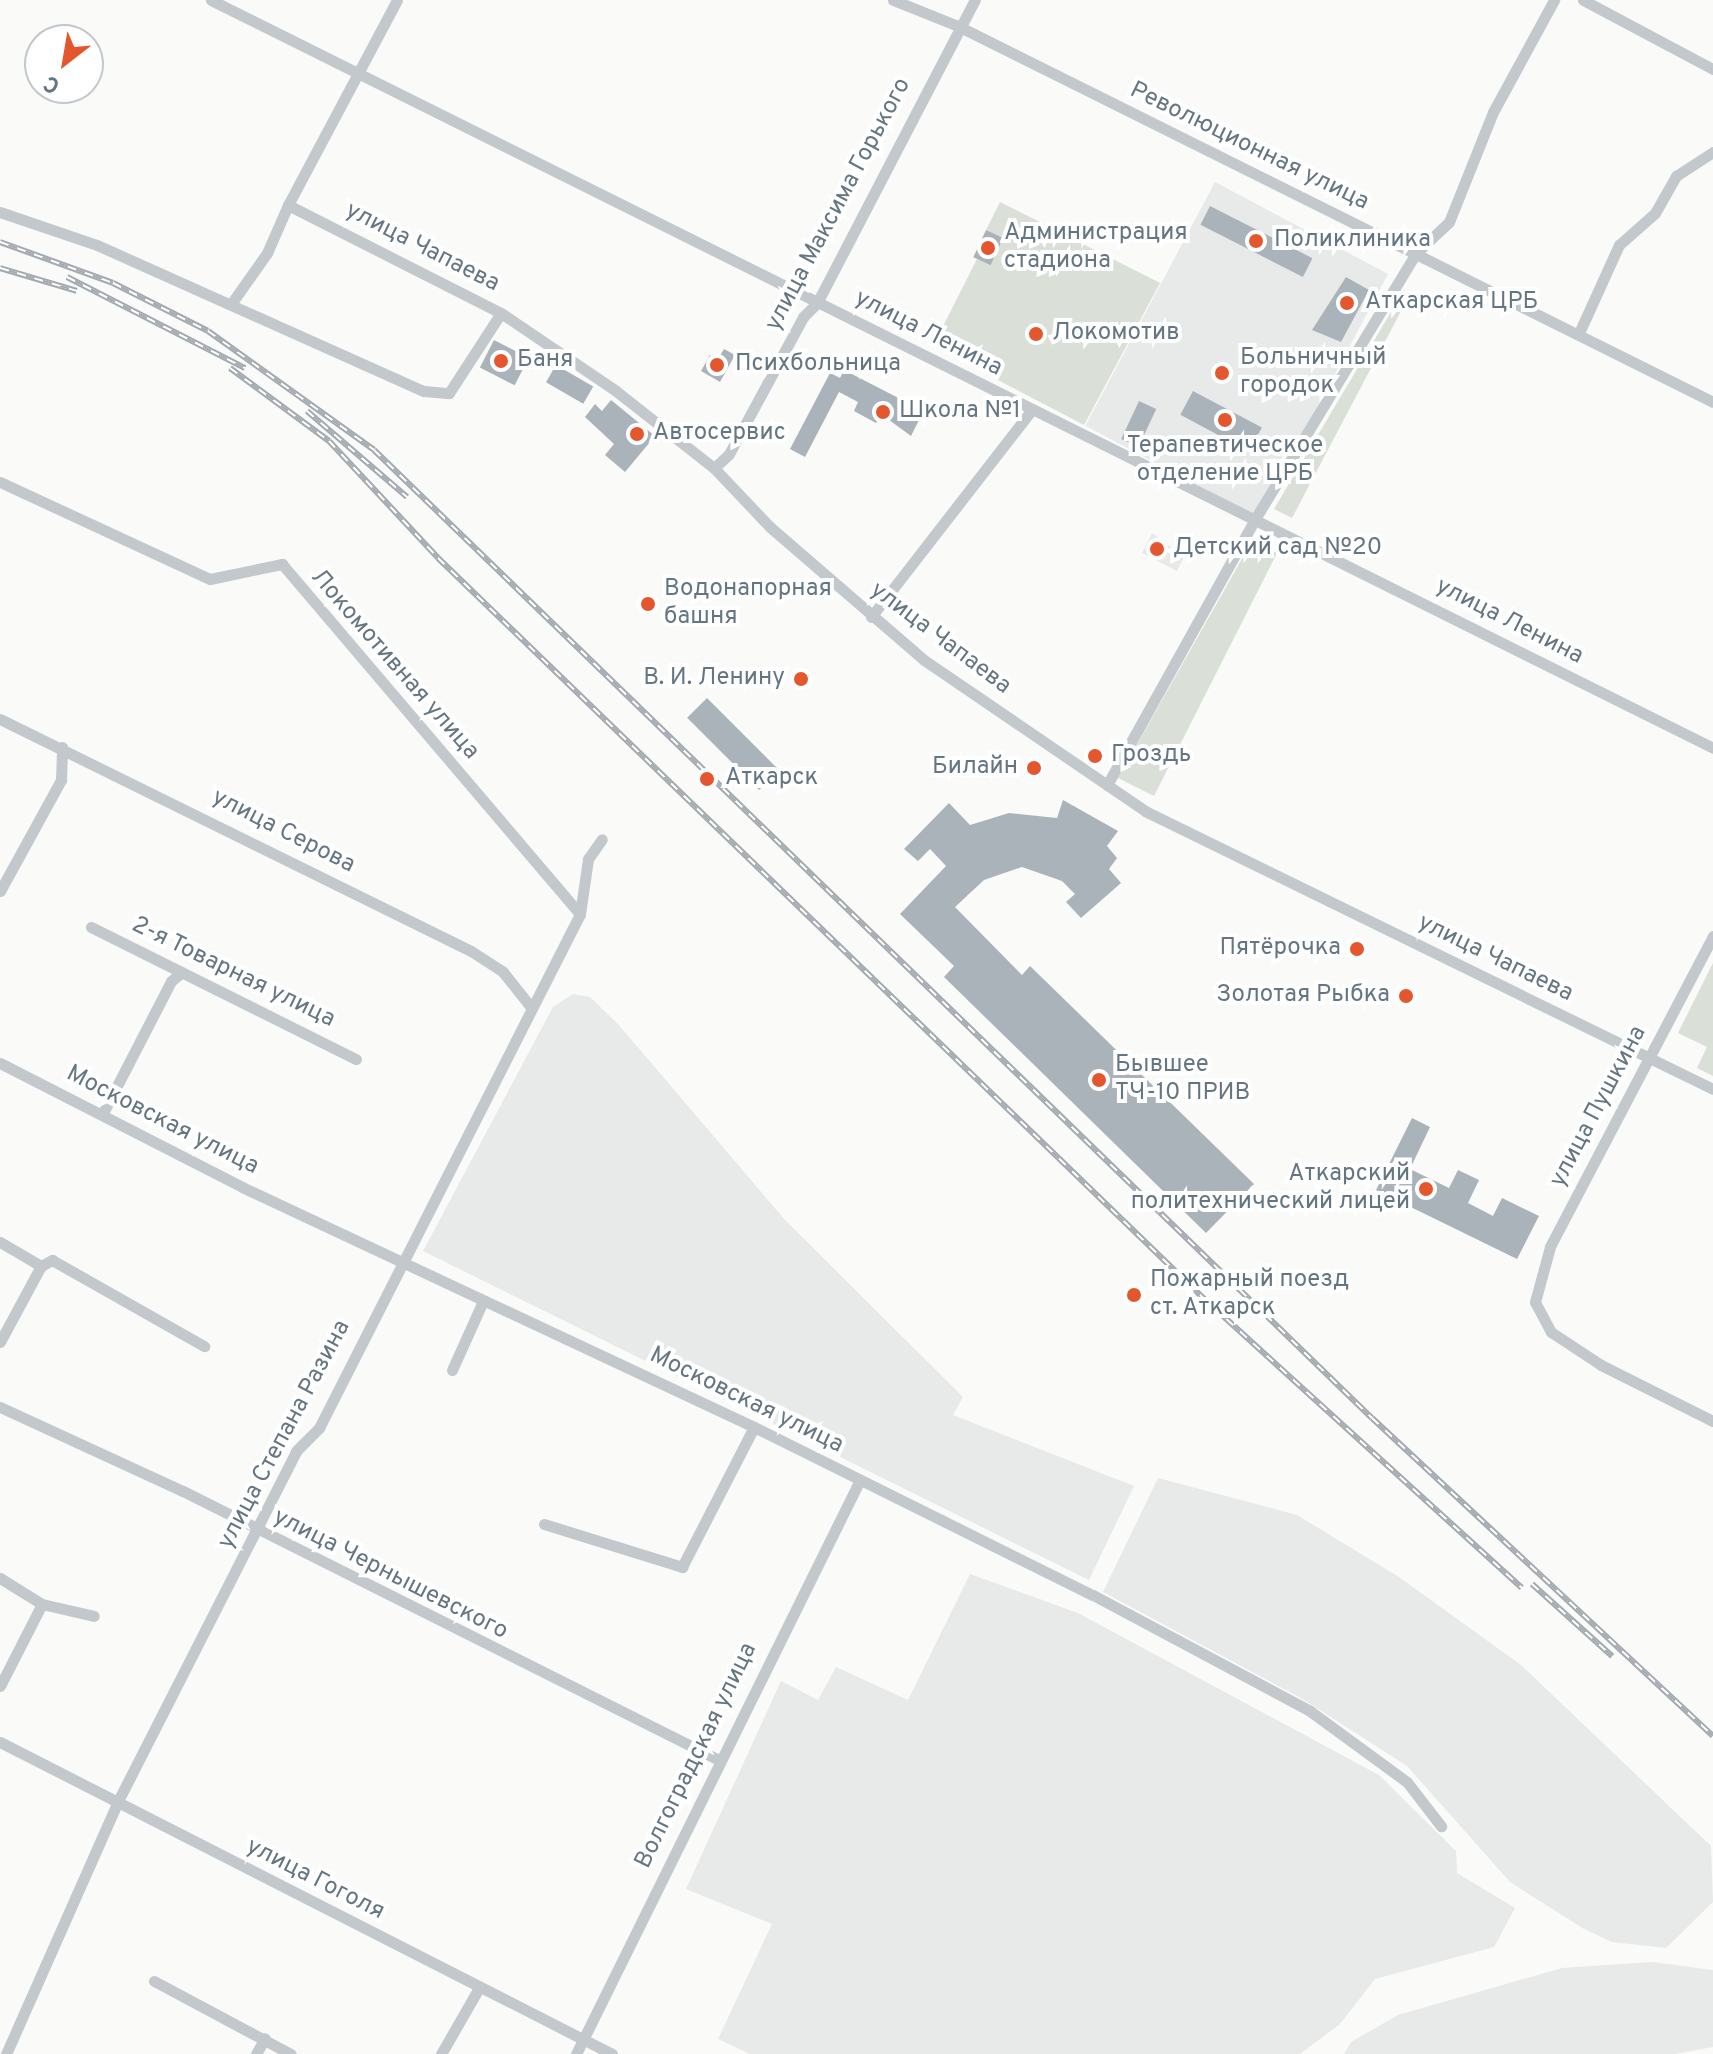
<!DOCTYPE html>
<meta charset="utf-8">
<style>
body{margin:0}
#map{position:relative;width:1713px;height:2054px;overflow:hidden;background:#fafaf8;font-family:Overpass,sans-serif}
div>[style]{position:absolute}
.built>*{inset:0;background:#e8e9e9;transform-origin:0 0}
.green>*{inset:0;background:#dadfd7}
.building>*{inset:0;background:#aab3b9;transform-origin:0 0}
.minor>*{height:11px;margin:-5.5px;padding:0 5.5px;transform-origin:5.5px;border-radius:5.5px;background:#c3c8cc}
.rail>*{height:6px;margin-top:-3px;transform-origin:0;background:repeating-linear-gradient(90deg,#fff 0 9px,#a2aab0 0 18px);box-sizing:border-box;border-block:2px solid #a2aab0}
.dots>*{width:22px;height:22px;translate:-50% -50%;box-sizing:border-box;border:4px solid #fff;border-radius:50%}
span{translate:-50% -50%;white-space:nowrap;text-align:center;line-height:1.15;-webkit-text-stroke:8px #fff;paint-order:stroke}
.street-label{font-size:24px;color:#657683}
.poi-label{font-size:24px;color:#657683}
.left{translate:0 -50%;text-align:left}
.right{translate:-100% -50%;text-align:right}
.north{position:absolute;left:24px;top:24px;width:80px;height:80px;box-sizing:border-box;background:#fff;border:2px solid #c1c8cd;border-radius:50%;rotate:211deg;font-size:22px;font-weight:700;line-height:32px;text-align:center;color:#657683}
.north::after{content:'';display:block;margin:auto;width:28px;height:36px;background:#e4572e;clip-path:polygon(50% 0,100% 100%,50% 72%,0 100%)}
</style>
<div id="map">
<div class="built">
<i style="left:1215px;top:182px;width:196px;height:276px;rotate:28deg"></i>
<i style="clip-path:polygon(1152px 533px,1184px 557px,1177px 571px,1142px 553px)"></i>
<i style="clip-path:polygon(573px 994px,590px 997px,618px 1024px,785px 1220px,963px 1397px,953px 1415px,1134px 1486px,1089px 1580px,423px 1251px,553px 1007px)"></i>
<i style="clip-path:polygon(1158px 1478px,1297px 1515px,1399px 1577px,1521px 1665px,1711px 1846px,1713px 1902px,1666px 1948px,1612px 1942px,1584px 1929px,1510px 1882px,1407px 1766px,1301px 1698px,1103px 1592px)"></i>
<i style="clip-path:polygon(970px 1574px,1078px 1613px,1379px 1775px,1456px 1851px,1457px 1873px,1515px 1908px,1494px 1947px,1375px 1979px,1340px 2024px,1300px 2054px,750px 2054px,718px 2039px,772px 1924px,686px 1889px,781px 1681px,818px 1700px,836px 1667px,908px 1700px)"></i>
<i style="clip-path:polygon(1652px 1962px,1713px 1970px,1713px 2047px,1675px 2054px,1344px 2054px,1351px 2042px,1398px 2015px,1562px 1968px)"></i>
</div>
<div class="green">
<i style="clip-path:polygon(1000px 202px,1160px 283px,1084px 425px,933px 346px,977px 259px,990px 265px,1003px 239px,986px 230px)"></i>
<i style="clip-path:polygon(1404px 290px,1410px 294px,1292px 518px,1274px 509px)"></i>
<i style="clip-path:polygon(1252px 541px,1277px 553px,1154px 796px,1118px 778px)"></i>
<i style="clip-path:polygon(1713px 963px,1713px 1076px,1697px 1068px,1707px 1047px,1678px 1033px)"></i>
</div>
<div class="building">
<i style="left:1210px;top:206px;width:115px;height:21px;rotate:27deg"></i>
<i style="left:986px;top:230px;width:19px;height:30px;rotate:25deg"></i>
<i style="clip-path:polygon(1346px 277px,1369px 290px,1341px 342px,1312px 330px)"></i>
<i style="left:494px;top:340px;width:39px;height:31px;rotate:27deg"></i>
<i style="clip-path:polygon(724px 349px,735px 355px,720px 382px,701px 371px,710px 355px,718px 359px)"></i>
<i style="left:556px;top:365px;width:43px;height:20px;rotate:30deg"></i>
<i style="clip-path:polygon(844px 370px,914px 406px,910px 413px,920px 418px,911px 436px,881px 414px,876px 423px,854px 411px,858px 402px,839px 392px,805px 457px,790px 449px,830px 373px,840px 378px)"></i>
<i style="left:1193px;top:391px;width:78px;height:27px;rotate:28deg"></i>
<i style="clip-path:polygon(611px 400px,655px 436px,625px 472px,605px 455px,614px 444px,585px 417px,595px 404px,602px 411px)"></i>
<i style="left:1139px;top:401px;width:19px;height:42px;rotate:25deg"></i>
<i style="left:707px;top:698px;width:102px;height:28px;rotate:45deg"></i>
<i style="clip-path:polygon(1063px 800px,1118px 831px,1107px 846px,1117px 858px,1109px 869px,1121px 883px,1081px 918px,1066px 902px,1075px 894px,1062px 881px,1022px 867px,984px 880px,955px 907px,1022px 975px,1030px 966px,1254px 1184px,1206px 1233px,944px 977px,954px 966px,900px 914px,946px 866px,930px 849px,918px 861px,904px 849px,949px 803px,970px 825px,1009px 813px,1057px 818px)"></i>
<i style="clip-path:polygon(1412px 1118px,1430px 1127px,1410px 1169px,1449px 1188px,1458px 1170px,1479px 1180px,1468px 1203px,1493px 1216px,1502px 1198px,1539px 1216px,1517px 1259px,1376px 1190px)"></i>
</div>
<div class="minor">
<i style="left:211px;top:0;width:1678px;rotate:26.47deg"></i>
<i style="left:893px;top:0;width:70px;rotate:21.8deg"></i>
<i style="left:958px;top:26px;width:843px;rotate:26.47deg"></i>
<i style="left:1583px;top:0;width:147px;rotate:28deg"></i>
<i style="left:288px;top:205px;width:232px;rotate:-62deg"></i>
<i style="left:0;top:212px;width:102px;rotate:18.8deg"></i>
<i style="left:97px;top:245px;width:358px;rotate:24.1deg"></i>
<i style="left:424px;top:391px;width:25px;rotate:5deg"></i>
<i style="left:449px;top:393px;width:95px;rotate:-57deg"></i>
<i style="left:231px;top:304px;width:62px;rotate:-54.8deg"></i>
<i style="left:267px;top:253px;width:52px;rotate:-66.4deg"></i>
<i style="left:288px;top:205px;width:239px;rotate:26.9deg"></i>
<i style="left:501px;top:313px;width:139px;rotate:34.1deg"></i>
<i style="left:616px;top:391px;width:125px;rotate:38.2deg"></i>
<i style="left:714px;top:468px;width:81px;rotate:46.5deg"></i>
<i style="left:770px;top:527px;width:203px;rotate:40.8deg"></i>
<i style="left:924px;top:660px;width:268px;rotate:34.3deg"></i>
<i style="left:1145px;top:811px;width:632px;rotate:26.08deg"></i>
<i style="left:1579px;top:333px;width:97px;rotate:-65.6deg"></i>
<i style="left:1619px;top:245px;width:48px;rotate:-41.6deg"></i>
<i style="left:1655px;top:213px;width:43px;rotate:-60.4deg"></i>
<i style="left:1676px;top:176px;width:44px;rotate:-33deg"></i>
<i style="left:714px;top:468px;width:21px;rotate:-43deg"></i>
<i style="left:729px;top:454px;width:156px;rotate:-61.6deg"></i>
<i style="left:803px;top:317px;width:20px;rotate:-45deg"></i>
<i style="left:817px;top:303px;width:342px;rotate:-62.5deg"></i>
<i style="left:0;top:482px;width:231px;rotate:24.8deg"></i>
<i style="left:210px;top:579px;width:74px;rotate:-11.8deg"></i>
<i style="left:282px;top:564px;width:460px;rotate:49.6deg"></i>
<i style="left:871px;top:617px;width:261px;rotate:-52.2deg"></i>
<i style="left:0;top:719px;width:525px;rotate:26.22deg"></i>
<i style="left:471px;top:951px;width:38px;rotate:33deg"></i>
<i style="left:503px;top:972px;width:43px;rotate:51.5deg"></i>
<i style="left:1107px;top:785px;width:304px;rotate:-60.9deg"></i>
<i style="left:1255px;top:519px;width:311px;rotate:-58.8deg"></i>
<i style="left:1416px;top:253px;width:45px;rotate:-43.2deg"></i>
<i style="left:1449px;top:222px;width:118px;rotate:-68.2deg"></i>
<i style="left:1493px;top:112px;width:128px;rotate:-61.4deg"></i>
<i style="left:0;top:891px;width:127px;rotate:-61.2deg"></i>
<i style="left:61px;top:780px;width:33px;rotate:-88deg"></i>
<i style="left:91px;top:927px;width:296px;rotate:26.5deg"></i>
<i style="left:1713px;top:936px;width:351px;rotate:117.7deg"></i>
<i style="left:1550px;top:1247px;width:57px;rotate:105.3deg"></i>
<i style="left:1535px;top:1302px;width:34px;rotate:62deg"></i>
<i style="left:1551px;top:1332px;width:60px;rotate:33.4deg"></i>
<i style="left:1601px;top:1365px;width:125px;rotate:26.6deg"></i>
<i style="left:0;top:1063px;width:272px;rotate:27.1deg"></i>
<i style="left:242px;top:1187px;width:565px;rotate:25.11deg"></i>
<i style="left:754px;top:1427px;width:378px;rotate:26.4deg"></i>
<i style="left:1093px;top:1595px;width:246px;rotate:28.1deg"></i>
<i style="left:1310px;top:1711px;width:120px;rotate:36.2deg"></i>
<i style="left:1407px;top:1782px;width:56px;rotate:52.3deg"></i>
<i style="left:103px;top:1113px;width:148px;rotate:-62.7deg"></i>
<i style="left:171px;top:981px;width:14px;rotate:-39deg"></i>
<i style="left:0;top:1242px;width:48px;rotate:30.3deg"></i>
<i style="left:41px;top:1266px;width:13px;rotate:-29deg"></i>
<i style="left:52px;top:1260px;width:175px;rotate:29.5deg"></i>
<i style="left:0;top:1342px;width:86px;rotate:-61.7deg"></i>
<i style="left:452px;top:1370px;width:76px;rotate:-65.8deg"></i>
<i style="left:0;top:1407px;width:201px;rotate:24.7deg"></i>
<i style="left:183px;top:1491px;width:600px;rotate:26.65deg"></i>
<i style="left:544px;top:1524px;width:145px;rotate:17.3deg"></i>
<i style="left:682px;top:1567px;width:157px;rotate:-62.8deg"></i>
<i style="left:0;top:1578px;width:49px;rotate:31.8deg"></i>
<i style="left:42px;top:1604px;width:53px;rotate:13deg"></i>
<i style="left:0;top:1686px;width:92px;rotate:-62.9deg"></i>
<i style="left:0;top:1742px;width:687px;rotate:27.01deg"></i>
<i style="left:154px;top:1981px;width:155px;rotate:28.1deg"></i>
<i style="left:6px;top:2054px;width:274px;rotate:-66.1deg"></i>
<i style="left:117px;top:1803px;width:395px;rotate:-63deg"></i>
<i style="left:296px;top:1451px;width:33px;rotate:-45deg"></i>
<i style="left:319px;top:1428px;width:576px;rotate:-63.08deg"></i>
<i style="left:580px;top:914px;width:56px;rotate:-81.7deg"></i>
<i style="left:588px;top:859px;width:24px;rotate:-55deg"></i>
<i style="left:256px;top:2054px;width:18px;rotate:-61deg"></i>
<i style="left:441px;top:2054px;width:76px;rotate:-60.1deg"></i>
<i style="left:576px;top:2054px;width:640px;rotate:-63.68deg"></i>
</div>
<div class="rail">
<i style="left:0;top:242px;width:120px;rotate:19.9deg"></i>
<i style="left:113px;top:283px;width:106px;rotate:26.8deg"></i>
<i style="left:208px;top:331px;width:204px;rotate:35.6deg"></i>
<i style="left:374px;top:450px;width:1390px;rotate:44.13deg"></i>
<i style="left:1372px;top:1418px;width:466px;rotate:43deg"></i>
<i style="left:0;top:268px;width:80px;rotate:16.6deg"></i>
<i style="left:67px;top:277px;width:200px;rotate:27.1deg"></i>
<i style="left:230px;top:368px;width:123px;rotate:36.4deg"></i>
<i style="left:329px;top:441px;width:160px;rotate:47deg"></i>
<i style="left:438px;top:558px;width:1060px;rotate:44.04deg"></i>
<i style="left:1200px;top:1295px;width:435px;rotate:42.3deg"></i>
<i style="left:307px;top:411px;width:132px;rotate:40.7deg"></i>
<i style="left:1532px;top:1584px;width:108px;rotate:42deg"></i>
</div>
<div class="dots">
<i style="left:1256px;top:241px;background:#e4572e"></i>
<i style="left:988px;top:248px;background:#e4572e"></i>
<i style="left:1347px;top:303px;background:#e4572e"></i>
<i style="left:1036px;top:334px;background:#e4572e"></i>
<i style="left:501px;top:361px;background:#e4572e"></i>
<i style="left:717px;top:365px;background:#e4572e"></i>
<i style="left:1222px;top:373px;background:#e4572e"></i>
<i style="left:883px;top:412px;background:#e4572e"></i>
<i style="left:1225px;top:420px;background:#e4572e"></i>
<i style="left:637px;top:434px;background:#e4572e"></i>
<i style="left:1157px;top:549px;background:#e4572e"></i>
<i style="left:648px;top:604px;background:#e4572e"></i>
<i style="left:801px;top:679px;background:#e4572e"></i>
<i style="left:1095px;top:756px;background:#e4572e"></i>
<i style="left:1034px;top:768px;background:#e4572e"></i>
<i style="left:707px;top:779px;background:#e4572e"></i>
<i style="left:1357px;top:949px;background:#e4572e"></i>
<i style="left:1406px;top:996px;background:#e4572e"></i>
<i style="left:1099px;top:1080px;background:#e4572e"></i>
<i style="left:1426px;top:1189px;background:#e4572e"></i>
<i style="left:1134px;top:1295px;background:#e4572e"></i>
</div>
<div class="street-label">
<span style="left:1249px;top:147px;rotate:26deg">Революционная улица</span>
<span style="left:839px;top:205px;rotate:-62deg">улица Максима Горького</span>
<span style="left:422px;top:248px;rotate:27deg">улица Чапаева</span>
<span style="left:928px;top:334px;rotate:27deg">улица Ленина</span>
<span style="left:1509px;top:622px;rotate:27deg">улица Ленина</span>
<span style="left:940px;top:639px;rotate:37deg">улица Чапаева</span>
<span style="left:394px;top:665px;rotate:49deg">Локомотивная улица</span>
<span style="left:283px;top:832px;rotate:27deg">улица Серова</span>
<span style="left:1495px;top:959px;rotate:26deg">улица Чапаева</span>
<span style="left:233px;top:973px;rotate:26deg">2-я Товарная улица</span>
<span style="left:1599px;top:1107px;rotate:-62deg">улица Пушкина</span>
<span style="left:162px;top:1121px;rotate:27deg">Московская улица</span>
<span style="left:746px;top:1401px;rotate:26deg">Московская улица</span>
<span style="left:285px;top:1435px;rotate:-62deg">улица Степана Разина</span>
<span style="left:390px;top:1575px;rotate:27deg">улица Чернышевского</span>
<span style="left:697px;top:1756px;rotate:-64deg">Волгоградская улица</span>
<span style="left:315px;top:1880px;rotate:27deg">улица Гоголя</span>
</div>
<div class="poi-label">
<span class="left" style="left:1004px;top:248px">Администрация<br>стадиона</span>
<span class="left" style="left:1274px;top:241px">Поликлиника</span>
<span class="left" style="left:1365px;top:303px">Аткарская ЦРБ</span>
<span class="left" style="left:1052px;top:334px">Локомотив</span>
<span class="left" style="left:1240px;top:373px">Больничный<br>городок</span>
<span class="left" style="left:517px;top:361px">Баня</span>
<span class="left" style="left:735px;top:365px">Психбольница</span>
<span class="left" style="left:899px;top:412px">Школа №1</span>
<span class="left" style="left:653px;top:434px">Автосервис</span>
<span style="left:1225px;top:461px">Терапевтическое<br>отделение ЦРБ</span>
<span class="left" style="left:1173px;top:549px">Детский сад №20</span>
<span class="left" style="left:664px;top:604px">Водонапорная<br>башня</span>
<span class="right" style="left:785px;top:679px">В. И. Ленину</span>
<span class="left" style="left:1111px;top:756px">Гроздь</span>
<span class="right" style="left:1018px;top:768px">Билайн</span>
<span class="left" style="left:725px;top:779px">Аткарск</span>
<span class="right" style="left:1341px;top:949px">Пятёрочка</span>
<span class="right" style="left:1390px;top:996px">Золотая Рыбка</span>
<span class="left" style="left:1115px;top:1080px">Бывшее<br>ТЧ-10 ПРИВ</span>
<span class="right" style="left:1410px;top:1189px">Аткарский<br>политехнический лицей</span>
<span class="left" style="left:1150px;top:1295px">Пожарный поезд<br>ст. Аткарск</span>
</div>
<div class="north">С</div>
</div>
